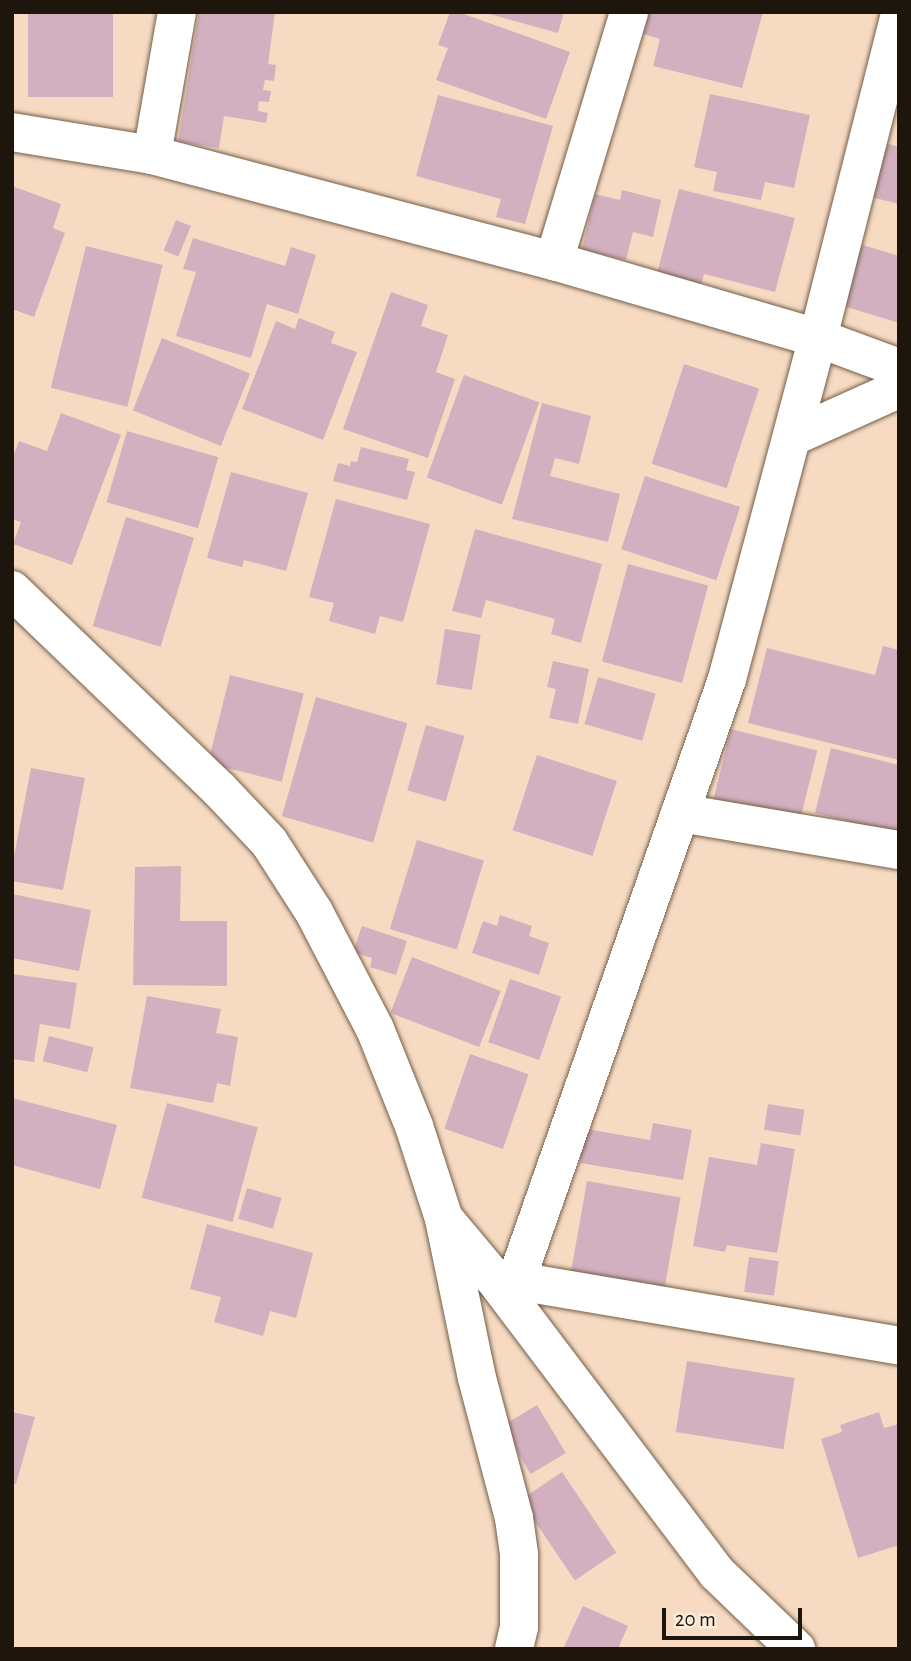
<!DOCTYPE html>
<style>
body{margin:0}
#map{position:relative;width:911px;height:1661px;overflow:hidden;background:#f6dbc2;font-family:"Alegreya Sans",sans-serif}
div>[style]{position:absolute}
.building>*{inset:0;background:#d3b0bf;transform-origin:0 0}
.roads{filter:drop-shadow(0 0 2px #755d48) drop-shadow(0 0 2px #755d48)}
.street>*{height:38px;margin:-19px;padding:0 19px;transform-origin:19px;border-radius:19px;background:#fff}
span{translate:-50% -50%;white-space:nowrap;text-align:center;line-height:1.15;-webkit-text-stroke:6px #fbebdc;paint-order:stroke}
.frame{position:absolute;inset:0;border:14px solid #1e150c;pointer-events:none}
.scale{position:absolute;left:662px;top:1608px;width:140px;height:32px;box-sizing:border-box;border:4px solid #1e150c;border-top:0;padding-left:9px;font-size:21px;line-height:24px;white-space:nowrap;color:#1e150c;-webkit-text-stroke:5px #fbebdc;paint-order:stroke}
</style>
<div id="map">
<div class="building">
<i style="left:28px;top:12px;width:85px;height:85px"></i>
<i style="clip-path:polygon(199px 12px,275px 12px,268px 64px,276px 65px,274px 81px,265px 80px,263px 90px,271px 91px,269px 102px,259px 101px,258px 111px,268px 113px,266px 123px,224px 116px,219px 148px,178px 142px)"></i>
<i style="clip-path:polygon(450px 12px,458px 12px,570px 52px,546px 119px,436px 80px,448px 48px,438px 45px)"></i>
<i style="clip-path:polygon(482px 12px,564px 12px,558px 33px)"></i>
<i style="clip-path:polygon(646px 12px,763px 12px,742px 88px,653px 66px,660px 39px,640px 33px)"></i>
<i style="clip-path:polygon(710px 94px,810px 115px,794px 188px,765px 182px,761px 200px,713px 191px,717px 172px,694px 167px)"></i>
<i style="clip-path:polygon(438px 95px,553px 126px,525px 224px,496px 217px,501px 199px,416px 176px)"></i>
<i style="clip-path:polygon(885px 143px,899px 147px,899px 204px,871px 197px)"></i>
<i style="clip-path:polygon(12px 186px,61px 204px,53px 228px,65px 233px,34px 317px,12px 309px)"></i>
<i style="clip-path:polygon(679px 189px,795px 218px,775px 292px,704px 274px,698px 296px,654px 285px)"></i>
<i style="clip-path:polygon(622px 190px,661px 200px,653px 237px,633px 232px,626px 260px,582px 250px,595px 194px,620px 200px)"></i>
<i style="left:176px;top:220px;width:16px;height:33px;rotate:22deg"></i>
<i style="clip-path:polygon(193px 238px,285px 266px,291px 247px,316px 255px,298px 314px,267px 304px,251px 358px,176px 336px,196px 272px,183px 269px)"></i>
<i style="clip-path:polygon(856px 243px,899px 256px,899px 323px,837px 304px)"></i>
<i style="left:86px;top:246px;width:79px;height:146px;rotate:14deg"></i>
<i style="clip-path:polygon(391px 292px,428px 305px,421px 326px,448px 335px,436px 372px,455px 379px,428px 458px,343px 429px)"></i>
<i style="clip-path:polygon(299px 318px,335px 332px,331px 343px,357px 352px,323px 440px,242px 409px,276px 321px,295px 329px)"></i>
<i style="left:162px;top:338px;width:95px;height:78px;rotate:22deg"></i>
<i style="left:684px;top:364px;width:79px;height:105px;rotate:18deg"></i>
<i style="left:464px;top:375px;width:80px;height:109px;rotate:20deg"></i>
<i style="clip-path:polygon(542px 403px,591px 416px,579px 464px,555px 458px,550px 476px,620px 494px,608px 542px,512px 519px)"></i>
<i style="clip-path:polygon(61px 413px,121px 435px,72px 565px,13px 544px,21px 522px,12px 519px,12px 459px,19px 441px,47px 451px)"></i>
<i style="left:127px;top:431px;width:95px;height:74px;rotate:16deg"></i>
<i style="clip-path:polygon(361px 447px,409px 459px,406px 470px,415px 472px,407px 500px,333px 481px,338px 463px,350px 466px,351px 461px,357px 462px)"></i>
<i style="clip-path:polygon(231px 472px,308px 493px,286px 571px,244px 560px,242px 567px,207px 558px)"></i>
<i style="left:645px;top:476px;width:100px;height:77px;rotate:18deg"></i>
<i style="clip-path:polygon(336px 499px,430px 524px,403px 622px,380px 616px,375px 634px,329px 621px,334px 603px,309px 597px)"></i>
<i style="left:126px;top:517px;width:71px;height:114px;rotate:17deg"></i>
<i style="clip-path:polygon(475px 529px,602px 564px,581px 643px,551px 634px,555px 619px,486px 600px,481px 618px,452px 611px)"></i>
<i style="left:628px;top:564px;width:83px;height:101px;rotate:15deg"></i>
<i style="left:445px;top:629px;width:36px;height:56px;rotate:9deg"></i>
<i style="clip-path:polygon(883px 646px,899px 650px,899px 760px,748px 723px,767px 648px,875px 675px)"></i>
<i style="clip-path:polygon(553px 661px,589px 669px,578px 724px,549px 718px,556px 689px,547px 687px)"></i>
<i style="left:230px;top:675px;width:76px;height:91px;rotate:14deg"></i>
<i style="left:598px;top:677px;width:60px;height:49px;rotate:16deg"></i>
<i style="left:316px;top:697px;width:95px;height:124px;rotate:16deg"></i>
<i style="left:426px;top:725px;width:40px;height:68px;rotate:16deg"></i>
<i style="left:731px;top:729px;width:89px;height:72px;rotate:14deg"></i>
<i style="clip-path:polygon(831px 748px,899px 765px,899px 834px,815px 813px)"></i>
<i style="left:537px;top:755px;width:84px;height:79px;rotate:18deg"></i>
<i style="clip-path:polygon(31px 768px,85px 778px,63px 890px,12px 881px,12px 866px)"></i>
<i style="left:417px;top:840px;width:70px;height:93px;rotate:17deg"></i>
<i style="clip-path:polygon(181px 866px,180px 921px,227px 921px,227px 986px,133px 985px,135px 867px)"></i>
<i style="clip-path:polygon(12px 894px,91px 910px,79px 971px,12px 958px)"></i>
<i style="clip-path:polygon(500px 915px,532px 926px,529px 936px,549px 943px,539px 975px,472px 953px,483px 921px,497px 926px)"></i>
<i style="clip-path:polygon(362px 926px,407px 941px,396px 975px,370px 967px,372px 958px,353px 952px)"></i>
<i style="left:412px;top:957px;width:95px;height:60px;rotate:21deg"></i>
<i style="clip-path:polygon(12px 974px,77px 983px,70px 1029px,40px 1024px,34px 1062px,12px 1059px)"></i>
<i style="left:510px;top:979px;width:54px;height:67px;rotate:19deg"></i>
<i style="clip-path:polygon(147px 996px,221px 1009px,216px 1033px,238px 1037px,230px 1086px,217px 1083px,213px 1103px,130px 1088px)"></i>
<i style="left:49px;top:1036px;width:46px;height:26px;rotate:14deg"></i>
<i style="left:470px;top:1054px;width:62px;height:79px;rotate:19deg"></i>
<i style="clip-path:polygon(12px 1098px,117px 1125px,100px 1189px,12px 1165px)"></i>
<i style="left:167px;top:1103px;width:94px;height:98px;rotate:15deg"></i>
<i style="left:768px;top:1104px;width:37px;height:26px;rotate:9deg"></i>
<i style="clip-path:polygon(653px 1123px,692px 1130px,683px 1180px,580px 1163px,586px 1129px,650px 1140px)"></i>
<i style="clip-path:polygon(761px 1143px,795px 1149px,777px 1253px,727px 1245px,725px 1252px,693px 1246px,709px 1157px,757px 1165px)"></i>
<i style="left:587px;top:1181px;width:95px;height:95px;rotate:10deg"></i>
<i style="left:247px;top:1188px;width:36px;height:32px;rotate:16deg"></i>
<i style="clip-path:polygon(207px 1224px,313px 1253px,296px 1318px,270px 1311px,263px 1336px,214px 1322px,221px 1297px,190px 1289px)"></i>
<i style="left:749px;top:1257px;width:30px;height:35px;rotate:8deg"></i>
<i style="left:687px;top:1361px;width:109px;height:72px;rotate:9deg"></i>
<i style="left:537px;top:1405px;width:56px;height:41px;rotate:59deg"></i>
<i style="clip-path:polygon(12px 1412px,35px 1417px,16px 1484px,12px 1483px)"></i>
<i style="clip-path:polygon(879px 1412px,884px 1428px,899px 1424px,899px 1545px,858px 1558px,821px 1439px,842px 1432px,840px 1425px)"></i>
<i style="left:562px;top:1472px;width:97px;height:50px;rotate:56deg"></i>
<i style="clip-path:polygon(583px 1606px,628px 1626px,618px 1649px,563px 1649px)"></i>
</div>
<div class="roads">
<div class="street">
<i style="left:12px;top:132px;width:142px;rotate:9.3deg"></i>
<i style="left:152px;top:155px;width:416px;rotate:14.8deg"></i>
<i style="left:554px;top:261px;width:275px;rotate:16.3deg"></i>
<i style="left:818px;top:338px;width:86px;rotate:20.3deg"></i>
<i style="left:152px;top:155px;width:145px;rotate:-80.1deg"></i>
<i style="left:554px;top:261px;width:260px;rotate:-73.2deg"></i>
<i style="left:792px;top:437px;width:117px;rotate:-24.2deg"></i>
<i style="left:12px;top:590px;width:287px;rotate:43.9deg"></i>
<i style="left:219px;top:789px;width:73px;rotate:46.7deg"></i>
<i style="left:269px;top:842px;width:83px;rotate:57.3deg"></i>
<i style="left:314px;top:912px;width:132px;rotate:62.5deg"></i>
<i style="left:375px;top:1029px;width:105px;rotate:68.1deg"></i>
<i style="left:414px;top:1126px;width:98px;rotate:72.1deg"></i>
<i style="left:444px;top:1219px;width:162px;rotate:78.3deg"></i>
<i style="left:477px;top:1378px;width:145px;rotate:75.2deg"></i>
<i style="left:514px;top:1518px;width:37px;rotate:82deg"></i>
<i style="left:519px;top:1555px;width:72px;rotate:90deg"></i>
<i style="left:519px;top:1627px;width:23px;rotate:103deg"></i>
<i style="left:680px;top:813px;width:222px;rotate:9.6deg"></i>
<i style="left:446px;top:1221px;width:73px;rotate:50deg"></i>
<i style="left:493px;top:1277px;width:371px;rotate:52.9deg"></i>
<i style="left:717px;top:1573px;width:110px;rotate:43.9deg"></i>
<i style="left:493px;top:1277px;width:412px;rotate:9.6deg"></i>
<i style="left:516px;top:1281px;width:638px;rotate:-70.68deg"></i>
<i style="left:727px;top:679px;width:353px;rotate:-75.1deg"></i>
<i style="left:818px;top:338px;width:330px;rotate:-75.8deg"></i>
</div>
</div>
<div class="frame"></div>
<div class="scale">20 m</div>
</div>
